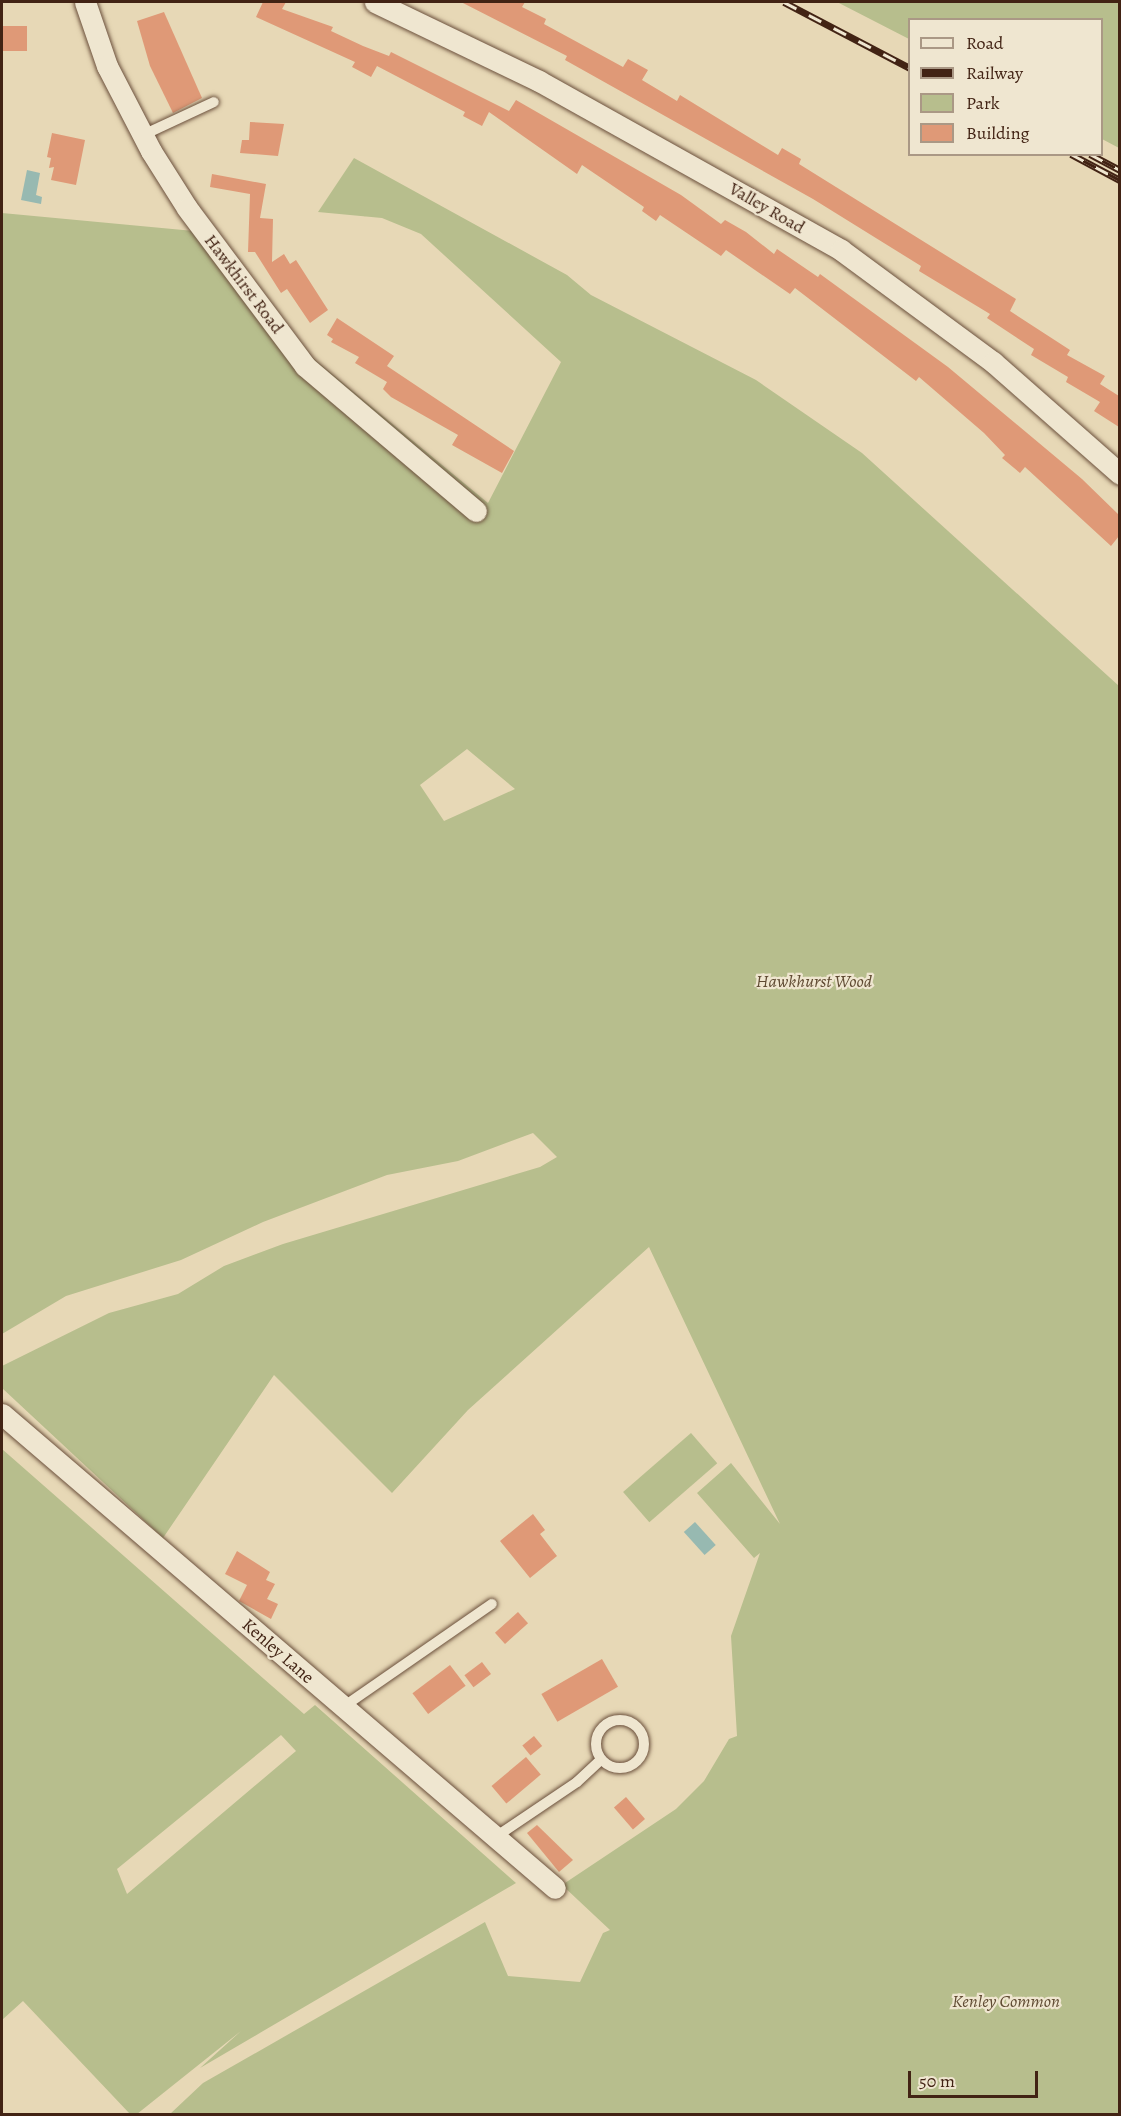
<!DOCTYPE html>
<style>
body{margin:0}
#map{position:relative;width:1121px;height:2116px;overflow:hidden;background:#e7d8b6;font-family:Alegreya,serif}
div>[style]{position:absolute}
.green>*{inset:0;background:#b7be8d;transform-origin:0 0}
.water>*{inset:0;background:#97b9b1;transform-origin:0 0}
.building>*{inset:0;background:#df9977;transform-origin:0 0}
.roads{filter:drop-shadow(0 0 2px #6b503c) drop-shadow(0 0 2px #6b503c)}
.service>*{height:10px;margin:-5px;padding:0 5px;transform-origin:5px;border-radius:5px;background:#efe6d0}
.service>.ring{margin:-5px;padding:0;box-sizing:content-box;background:none;border:10px solid #efe6d0;border-radius:50%}
.minor>*{height:21px;margin:-10.5px;padding:0 10.5px;transform-origin:10.5px;border-radius:10.5px;background:#efe6d0}
.rail>*{height:7px;margin-top:-3.5px;transform-origin:0;background:repeating-linear-gradient(90deg,#efe6d0 0 14px,#422314 0 28px);box-sizing:border-box;border-block:2px solid #422314}
span{translate:-50% -50%;white-space:nowrap;text-align:center;line-height:1.15;-webkit-text-stroke:4.5px #efe6d0;paint-order:stroke}
.street-label{font-size:18px;color:#422314}
.park-label{font-size:18px;color:#5f4a32;font-style:italic}
.frame{position:absolute;inset:0;border:3px solid #422314;pointer-events:none}
.legend{position:absolute;left:908px;top:18px;width:195px;height:138px;box-sizing:border-box;background:#efe6d0;border:2px solid #aa9885;margin:0;padding:8px 10px;list-style:none;font-size:18px;color:#422314}
.legend li{display:flex;align-items:center;gap:12px;height:30px}
.legend b{width:30px;border:2px solid #aa9885}
.scale{position:absolute;left:908px;top:2071px;width:130px;height:27px;box-sizing:border-box;border:3px solid #422314;border-top:0;padding-left:8px;font-size:18px;line-height:21px;white-space:nowrap;color:#422314;-webkit-text-stroke:4px #efe6d0;paint-order:stroke}
</style>
<div id="map">
<div class="green">
<i style="clip-path:polygon(837px 2px,1119px 2px,1119px 148px,1102px 139px,1102px 20px,910px 20px,909px 39px)"></i>
<i style="clip-path:polygon(evenodd,354px 158px,567px 275px,591px 295px,756px 380px,862px 453px,1119px 686px,1119px 2114px,170px 2114px,203px 2083px,485px 1922px,508px 1976px,580px 1982px,603px 1933px,610px 1930px,562px 1885px,676px 1809px,704px 1781px,729px 1739px,737px 1736px,731px 1636px,760px 1553px,754px 1558px,697px 1493px,731px 1463px,780px 1524px,649px 1247px,468px 1410px,392px 1493px,274px 1375px,163px 1538px,2px 1388px,2px 1366px,109px 1313px,178px 1294px,224px 1266px,283px 1244px,540px 1167px,557px 1157px,533px 1133px,458px 1161px,387px 1175px,263px 1222px,181px 1260px,66px 1296px,2px 1334px,2px 213px,215px 233px,314px 359px,488px 503px,561px 362px,421px 234px,382px 218px,318px 212px,354px 158px,467px 749px,515px 789px,444px 821px,420px 785px,467px 749px)"></i>
<i style="left:691px;top:1433px;width:40px;height:90px;rotate:49deg"></i>
<i style="clip-path:polygon(evenodd,2px 1449px,304px 1714px,315px 1705px,516px 1883px,200px 2068px,241px 2031px,137px 2114px,130px 2114px,23px 2001px,2px 2020px,2px 1449px,281px 1735px,296px 1751px,127px 1894px,117px 1869px,281px 1735px)"></i>
</div>
<div class="water">
<i style="clip-path:polygon(27px 170px,40px 173px,36px 195px,42px 197px,41px 204px,21px 200px)"></i>
<i style="left:695px;top:1522px;width:31px;height:15px;rotate:48deg"></i>
</div>
<div class="building">
<i style="clip-path:polygon(263px 2px,286px 2px,282px 9px,333px 27px,331px 31px,363px 46px,389px 56px,391px 52px,509px 111px,516px 100px,681px 195px,721px 224px,725px 220px,746px 232px,774px 254px,777px 249px,818px 277px,820px 274px,948px 367px,1082px 479px,1119px 515px,1119px 536px,1111px 546px,1025px 467px,1020px 473px,1002px 458px,1005px 455px,984px 433px,919px 377px,916px 381px,795px 288px,790px 294px,726px 250px,721px 256px,660px 215px,656px 221px,642px 211px,644px 207px,582px 165px,577px 174px,489px 112px,482px 126px,463px 116px,465px 112px,377px 66px,371px 77px,352px 67px,355px 62px,256px 17px)"></i>
<i style="clip-path:polygon(461px 2px,525px 2px,522px 7px,546px 19px,544px 24px,623px 67px,628px 59px,648px 70px,642px 80px,677px 101px,680px 95px,778px 155px,782px 148px,801px 159px,799px 164px,1016px 299px,1010px 311px,1070px 350px,1067px 355px,1105px 376px,1100px 384px,1119px 396px,1119px 427px,1094px 411px,1100px 402px,1066px 382px,1068px 377px,1031px 355px,1034px 349px,987px 318px,990px 314px,919px 271px,921px 266px,813px 199px,565px 60px,567px 56px)"></i>
<i style="clip-path:polygon(164px 12px,202px 98px,173px 113px,150px 66px,137px 21px)"></i>
<i style="left:2px;top:26px;width:25px;height:25px"></i>
<i style="clip-path:polygon(250px 122px,284px 124px,278px 156px,240px 153px,242px 140px,249px 140px)"></i>
<i style="clip-path:polygon(52px 133px,85px 140px,76px 185px,51px 180px,54px 167px,49px 168px,51px 158px,47px 157px)"></i>
<i style="clip-path:polygon(212px 174px,266px 184px,260px 218px,273px 219px,272px 262px,284px 254px,290px 264px,296px 260px,328px 310px,310px 323px,287px 289px,281px 293px,255px 252px,248px 252px,250px 194px,210px 187px)"></i>
<i style="clip-path:polygon(337px 318px,394px 356px,387px 366px,514px 451px,502px 473px,452px 445px,458px 435px,391px 397px,383px 389px,387px 382px,355px 363px,359px 357px,331px 342px,333px 339px,327px 335px)"></i>
<i style="clip-path:polygon(533px 1514px,545px 1530px,540px 1534px,557px 1556px,530px 1578px,500px 1541px)"></i>
<i style="clip-path:polygon(237px 1551px,270px 1572px,266px 1580px,275px 1584px,267px 1599px,278px 1604px,271px 1619px,239px 1601px,247px 1585px,225px 1574px)"></i>
<i style="left:518px;top:1612px;width:15px;height:31px;rotate:48deg"></i>
<i style="left:602px;top:1659px;width:32px;height:70px;rotate:60deg"></i>
<i style="left:482px;top:1662px;width:15px;height:22px;rotate:53deg"></i>
<i style="left:450px;top:1665px;width:26px;height:47px;rotate:53deg"></i>
<i style="left:534px;top:1736px;width:13px;height:15px;rotate:51deg"></i>
<i style="left:526px;top:1757px;width:23px;height:45px;rotate:50deg"></i>
<i style="left:626px;top:1797px;width:29px;height:16px;rotate:49deg"></i>
<i style="clip-path:polygon(537px 1825px,573px 1860px,559px 1872px,527px 1833px)"></i>
</div>
<div class="roads">
<div class="service">
<i style="left:143px;top:135px;width:78px;rotate:-24.9deg"></i>
<i style="left:343px;top:1707px;width:181px;rotate:-34.7deg"></i>
<i class="ring" style="left:596px;top:1720px;width:38px;height:38px"></i>
<i style="left:494px;top:1838px;width:100px;rotate:-34deg"></i>
<i style="left:577px;top:1782px;width:33px;rotate:-43deg"></i>
</div>
<div class="minor">
<i style="left:85px;top:2px;width:68px;rotate:71deg"></i>
<i style="left:107px;top:66px;width:96px;rotate:62.6deg"></i>
<i style="left:151px;top:151px;width:67px;rotate:57.7deg"></i>
<i style="left:187px;top:208px;width:197px;rotate:53.2deg"></i>
<i style="left:305px;top:366px;width:224px;rotate:40.3deg"></i>
<i style="left:375px;top:2px;width:182px;rotate:25.7deg"></i>
<i style="left:539px;top:81px;width:346px;rotate:29.2deg"></i>
<i style="left:841px;top:250px;width:189px;rotate:36.4deg"></i>
<i style="left:993px;top:362px;width:169px;rotate:41.4deg"></i>
<i style="left:2px;top:1414px;width:728px;rotate:40.6deg"></i>
</div>
</div>
<div class="rail">
<i style="left:784px;top:2px;width:142px;rotate:27.6deg"></i>
<i style="left:1071px;top:154px;width:55px;rotate:28deg"></i>
<i style="left:1090px;top:154px;width:34px;rotate:28deg"></i>
</div>
<div class="street-label">
<span style="left:767px;top:208px;rotate:30deg">Valley Road</span>
<span style="left:244px;top:284px;rotate:53deg">Hawkhirst Road</span>
<span style="left:278px;top:1651px;rotate:41deg">Kenley Lane</span>
</div>
<div class="park-label">
<span style="left:814px;top:981px">Hawkhurst Wood</span>
<span style="left:1006px;top:2001px">Kenley Common</span>
</div>
<div class="frame"></div>
<ul class="legend">
<li><b style="height:8px;background:#efe6d0"></b>Road</li>
<li><b style="height:8px;background:#422314"></b>Railway</li>
<li><b style="height:16px;background:#b7be8d"></b>Park</li>
<li><b style="height:16px;background:#df9977"></b>Building</li>
</ul>
<div class="scale">50 m</div>
</div>
